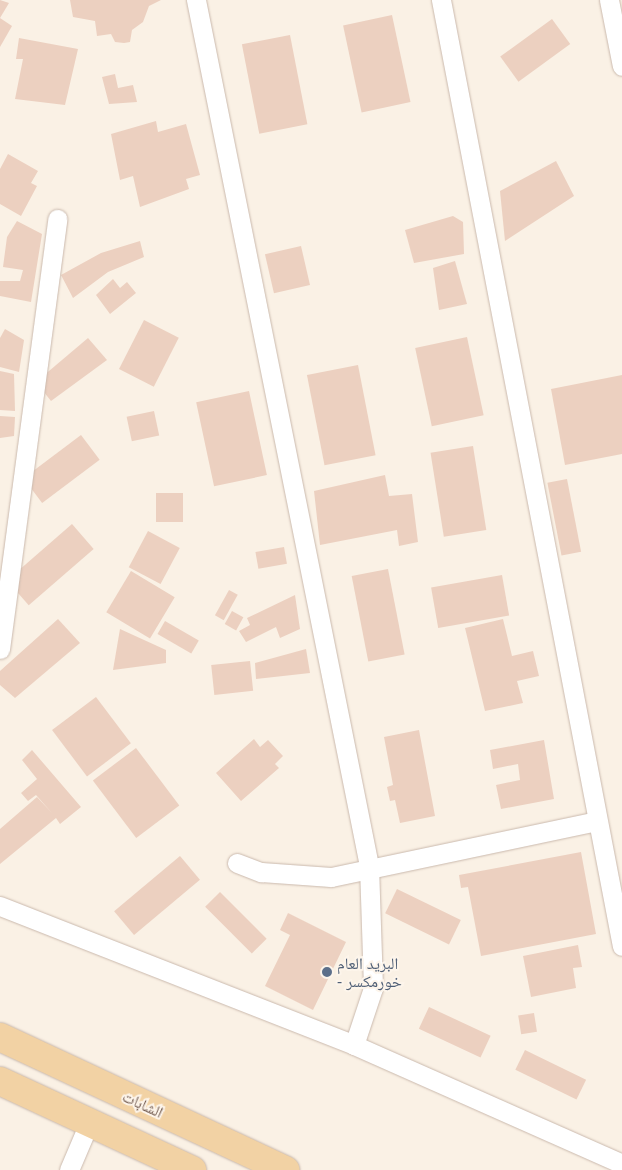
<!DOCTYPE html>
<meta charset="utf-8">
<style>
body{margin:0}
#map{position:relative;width:622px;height:1170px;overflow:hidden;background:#faf1e5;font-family:"Open Sans","Noto Naskh Arabic",sans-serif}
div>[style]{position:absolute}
.building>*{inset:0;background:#ecd0c0;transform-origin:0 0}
.roads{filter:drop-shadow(0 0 1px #cab9ad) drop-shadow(0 0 1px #cab9ad)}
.street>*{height:19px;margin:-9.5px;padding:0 9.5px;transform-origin:9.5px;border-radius:9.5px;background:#fff}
.primary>*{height:28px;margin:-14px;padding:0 14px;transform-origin:14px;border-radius:14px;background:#f2d2a4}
.dots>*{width:14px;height:14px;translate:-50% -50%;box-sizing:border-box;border:2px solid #fdf5eb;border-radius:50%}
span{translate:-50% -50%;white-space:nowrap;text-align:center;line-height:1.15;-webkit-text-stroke:4px #fdf5eb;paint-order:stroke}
.service-label{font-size:16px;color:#4e5e75}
.left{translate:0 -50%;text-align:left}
.street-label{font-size:16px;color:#70584d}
</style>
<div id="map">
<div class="building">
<i style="clip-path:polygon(0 0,9px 3px,0 18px)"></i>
<i style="clip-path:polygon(70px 0,161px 0,149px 6px,143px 22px,132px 30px,130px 42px,124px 43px,115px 42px,111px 34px,97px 36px,95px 21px,73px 17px)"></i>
<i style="left:392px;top:15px;width:89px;height:50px;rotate:78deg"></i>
<i style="clip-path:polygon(0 18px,12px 26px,0 47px)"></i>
<i style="left:552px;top:19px;width:31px;height:64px;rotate:54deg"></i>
<i style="left:290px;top:35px;width:91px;height:49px;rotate:79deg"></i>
<i style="clip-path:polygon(19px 38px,78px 49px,65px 105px,15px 99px,23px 59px,16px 59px)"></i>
<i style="clip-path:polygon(115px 74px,118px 88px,133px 85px,137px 102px,109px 104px,102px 77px)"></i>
<i style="clip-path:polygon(156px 121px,158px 132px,186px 124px,200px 175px,186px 179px,189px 189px,140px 207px,133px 176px,120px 180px,111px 134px)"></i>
<i style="clip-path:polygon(8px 154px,38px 171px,31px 183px,37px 186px,21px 216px,0 204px,0 169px)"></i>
<i style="clip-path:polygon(556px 161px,574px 196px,505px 241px,500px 191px)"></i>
<i style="clip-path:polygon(453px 216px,463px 222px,464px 254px,414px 263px,405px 230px)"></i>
<i style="clip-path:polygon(17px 221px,42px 234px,31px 302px,0 296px,0 281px,20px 281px,23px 270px,3px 267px,7px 237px)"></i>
<i style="clip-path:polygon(140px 241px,144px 257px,108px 272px,73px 298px,61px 275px,101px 253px)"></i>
<i style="left:301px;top:246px;width:40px;height:37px;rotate:77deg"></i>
<i style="clip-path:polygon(455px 261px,467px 304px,439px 310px,433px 268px)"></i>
<i style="clip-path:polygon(113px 279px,120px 288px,127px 282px,136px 293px,110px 314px,96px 295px)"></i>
<i style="left:144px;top:320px;width:39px;height:55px;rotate:27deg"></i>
<i style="clip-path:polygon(5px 329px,24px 340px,19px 372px,0 367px,0 338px)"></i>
<i style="left:467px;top:337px;width:80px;height:53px;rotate:78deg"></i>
<i style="clip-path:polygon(88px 338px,107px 360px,51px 401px,36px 382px)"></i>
<i style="left:358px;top:365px;width:92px;height:52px;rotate:79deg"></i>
<i style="clip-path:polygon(0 371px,14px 374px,15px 411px,0 410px)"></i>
<i style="clip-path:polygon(622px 375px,622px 454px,565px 465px,551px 389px)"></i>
<i style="left:249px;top:391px;width:86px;height:54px;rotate:78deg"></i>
<i style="left:154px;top:411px;width:25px;height:28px;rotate:78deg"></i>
<i style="clip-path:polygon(0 416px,15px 417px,14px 436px,0 438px)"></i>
<i style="left:81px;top:435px;width:31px;height:72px;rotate:53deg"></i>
<i style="left:473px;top:446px;width:85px;height:43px;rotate:81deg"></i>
<i style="clip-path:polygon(385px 475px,389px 496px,412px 494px,418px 542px,399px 546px,397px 530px,320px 545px,314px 491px)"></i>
<i style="left:567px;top:479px;width:74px;height:20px;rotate:79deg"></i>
<i style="left:156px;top:493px;width:27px;height:29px"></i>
<i style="left:72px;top:524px;width:33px;height:86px;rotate:49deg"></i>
<i style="left:148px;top:531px;width:36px;height:41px;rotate:28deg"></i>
<i style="left:284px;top:547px;width:17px;height:29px;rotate:80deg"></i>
<i style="left:388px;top:569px;width:87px;height:37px;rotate:79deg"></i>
<i style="left:131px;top:571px;width:51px;height:48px;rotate:31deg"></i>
<i style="left:502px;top:575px;width:41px;height:72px;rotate:80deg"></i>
<i style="left:229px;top:590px;width:10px;height:29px;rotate:29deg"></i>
<i style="clip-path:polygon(295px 595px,300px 629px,280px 638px,276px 627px,246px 642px,239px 631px,250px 625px,247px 618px)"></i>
<i style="left:232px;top:611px;width:13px;height:15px;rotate:29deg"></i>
<i style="clip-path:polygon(58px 619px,80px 643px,15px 698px,0 685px,0 671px)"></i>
<i style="clip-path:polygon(503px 619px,512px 656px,533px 651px,539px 676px,517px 681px,523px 703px,485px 711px,465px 628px)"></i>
<i style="left:165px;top:621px;width:39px;height:15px;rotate:30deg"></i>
<i style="clip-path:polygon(120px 629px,166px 650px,166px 663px,113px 670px)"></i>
<i style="clip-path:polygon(306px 649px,310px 673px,256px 679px,255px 663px)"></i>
<i style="left:250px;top:661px;width:30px;height:39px;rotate:84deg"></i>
<i style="left:96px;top:697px;width:58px;height:55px;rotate:53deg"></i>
<i style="clip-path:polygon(419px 730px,435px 816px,400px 823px,395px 800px,390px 801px,387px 787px,393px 785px,384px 737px)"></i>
<i style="clip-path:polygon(254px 739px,260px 747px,268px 740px,283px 756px,275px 764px,279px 768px,241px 801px,216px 773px)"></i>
<i style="clip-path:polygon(544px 740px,554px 799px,501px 809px,496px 785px,520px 780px,518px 764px,493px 769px,490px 750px)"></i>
<i style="left:136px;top:748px;width:72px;height:54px;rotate:53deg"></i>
<i style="clip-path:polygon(32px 750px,81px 807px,60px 824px,56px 818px,0 864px,0 829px,37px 797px,52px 813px,36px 795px,28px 801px,21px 793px,37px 779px,22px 760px)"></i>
<i style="clip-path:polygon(581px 852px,596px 934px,481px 956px,468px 887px,461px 888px,459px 875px)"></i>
<i style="left:180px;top:856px;width:31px;height:86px;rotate:50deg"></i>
<i style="left:397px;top:889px;width:71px;height:27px;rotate:26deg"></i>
<i style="left:220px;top:892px;width:66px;height:21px;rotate:45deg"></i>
<i style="clip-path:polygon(288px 913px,346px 942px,313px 1010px,265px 986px,290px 935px,280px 930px)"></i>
<i style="clip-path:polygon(578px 945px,582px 967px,573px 968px,576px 988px,531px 997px,523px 956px)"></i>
<i style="left:429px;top:1007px;width:68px;height:24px;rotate:25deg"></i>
<i style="left:534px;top:1013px;width:19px;height:16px;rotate:81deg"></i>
<i style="left:525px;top:1050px;width:68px;height:22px;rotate:26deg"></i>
</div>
<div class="roads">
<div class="street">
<i style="left:196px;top:0;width:883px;rotate:78.7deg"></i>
<i style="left:369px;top:866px;width:122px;rotate:88.1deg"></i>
<i style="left:373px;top:988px;width:60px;rotate:108.4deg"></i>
<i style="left:441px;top:0;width:963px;rotate:79.17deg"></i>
<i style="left:609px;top:0;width:67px;rotate:78.9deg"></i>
<i style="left:0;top:649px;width:434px;rotate:-82.4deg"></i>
<i style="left:237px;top:863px;width:26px;rotate:21deg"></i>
<i style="left:261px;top:872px;width:70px;rotate:4.1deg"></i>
<i style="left:331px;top:877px;width:272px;rotate:-11.9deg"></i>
<i style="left:0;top:906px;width:380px;rotate:21.4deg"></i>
<i style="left:354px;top:1045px;width:293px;rotate:23.9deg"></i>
<i style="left:69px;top:1170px;width:51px;rotate:-66.9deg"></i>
</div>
<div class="primary">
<i style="left:0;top:1037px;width:315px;rotate:25deg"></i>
<i style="left:0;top:1081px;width:212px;rotate:24.9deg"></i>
</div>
</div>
<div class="dots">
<i style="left:327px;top:972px;background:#5c6f8a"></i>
</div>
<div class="service-label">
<span class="left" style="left:337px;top:972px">البريد العام<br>- خورمكسر</span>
</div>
<div class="street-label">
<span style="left:143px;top:1104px;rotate:25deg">الشابات</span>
</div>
</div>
